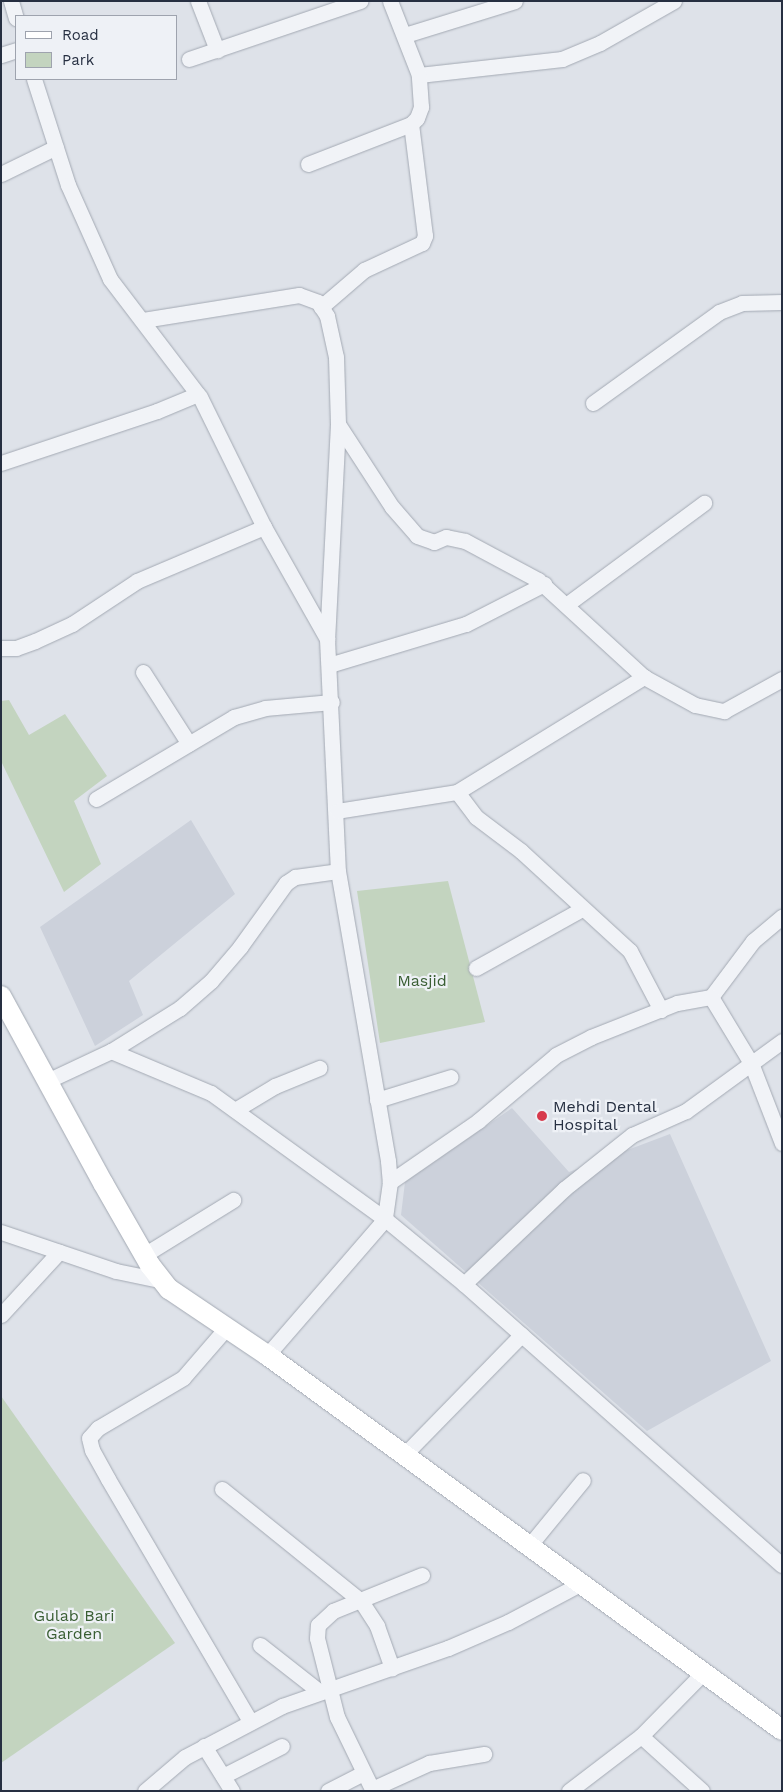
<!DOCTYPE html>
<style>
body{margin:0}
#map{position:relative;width:783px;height:1792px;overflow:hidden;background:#dee2e9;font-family:"Work Sans",sans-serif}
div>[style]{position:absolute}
.built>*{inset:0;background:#ccd1db}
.green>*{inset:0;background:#c3d4bf}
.roads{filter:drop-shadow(0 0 1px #a3a9b3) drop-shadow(0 0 1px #a3a9b3)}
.minor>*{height:15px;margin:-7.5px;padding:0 7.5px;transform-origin:7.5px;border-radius:7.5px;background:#f1f3f7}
.major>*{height:20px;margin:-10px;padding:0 10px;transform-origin:10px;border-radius:10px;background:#fff}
.dots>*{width:14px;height:14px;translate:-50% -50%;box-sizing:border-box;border:2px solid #eef1f6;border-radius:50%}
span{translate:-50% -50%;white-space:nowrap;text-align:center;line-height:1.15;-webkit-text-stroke:4.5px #eef1f6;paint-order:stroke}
.park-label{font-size:16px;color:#395e33}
.poi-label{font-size:16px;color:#262f41}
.left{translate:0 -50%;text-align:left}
.frame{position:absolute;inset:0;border:2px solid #262f41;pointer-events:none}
.legend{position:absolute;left:15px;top:15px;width:162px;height:65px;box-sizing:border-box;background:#eef1f6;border:1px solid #9ea3ae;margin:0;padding:6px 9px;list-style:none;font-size:15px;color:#262f41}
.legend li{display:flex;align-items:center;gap:10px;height:25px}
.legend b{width:25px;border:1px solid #9ea3ae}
</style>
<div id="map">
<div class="built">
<i style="clip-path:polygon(191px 820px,235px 894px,129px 981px,143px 1015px,95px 1046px,40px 927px)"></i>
<i style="clip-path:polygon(512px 1108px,569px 1172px,670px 1134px,771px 1361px,647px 1431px,401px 1215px,405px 1182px)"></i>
</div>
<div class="green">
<i style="clip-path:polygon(9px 700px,29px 735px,65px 714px,107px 776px,74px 801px,101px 864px,64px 892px,1px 761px,1px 701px)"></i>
<i style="clip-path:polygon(448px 881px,485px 1022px,380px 1043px,357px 891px)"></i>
<i style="clip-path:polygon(1px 1396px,175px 1643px,1px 1763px)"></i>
</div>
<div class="roads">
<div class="minor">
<i style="left:11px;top:1px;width:18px;rotate:74deg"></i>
<i style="left:198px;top:1px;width:53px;rotate:68.8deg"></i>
<i style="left:405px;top:35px;width:115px;rotate:-17.2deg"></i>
<i style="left:1px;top:55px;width:16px;rotate:-18deg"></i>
<i style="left:189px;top:59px;width:181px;rotate:-18.7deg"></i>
<i style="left:419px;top:75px;width:144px;rotate:-6.4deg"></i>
<i style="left:562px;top:59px;width:41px;rotate:-22.8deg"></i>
<i style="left:600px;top:43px;width:85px;rotate:-29.6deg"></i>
<i style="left:34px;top:79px;width:111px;rotate:72.2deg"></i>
<i style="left:68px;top:185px;width:103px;rotate:65.9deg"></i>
<i style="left:110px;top:279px;width:148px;rotate:52.7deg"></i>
<i style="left:200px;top:397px;width:145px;rotate:63.8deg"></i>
<i style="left:264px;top:527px;width:129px;rotate:60.6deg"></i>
<i style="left:327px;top:639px;width:232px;rotate:87.3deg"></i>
<i style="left:338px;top:871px;width:294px;rotate:80.2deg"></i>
<i style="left:388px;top:1161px;width:21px;rotate:85deg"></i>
<i style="left:390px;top:1182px;width:37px;rotate:98deg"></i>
<i style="left:385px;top:1219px;width:102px;rotate:39.4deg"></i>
<i style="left:464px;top:1284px;width:424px;rotate:41.5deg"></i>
<i style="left:308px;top:164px;width:110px;rotate:-21.2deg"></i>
<i style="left:411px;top:124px;width:8px;rotate:-45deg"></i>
<i style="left:417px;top:118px;width:12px;rotate:-70deg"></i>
<i style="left:421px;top:107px;width:32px;rotate:-94deg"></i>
<i style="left:419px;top:75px;width:79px;rotate:-111.4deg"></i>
<i style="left:1px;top:174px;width:61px;rotate:-26.1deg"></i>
<i style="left:321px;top:307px;width:57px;rotate:-40.7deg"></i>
<i style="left:364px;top:270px;width:64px;rotate:-25deg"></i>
<i style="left:422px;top:243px;width:8px;rotate:-67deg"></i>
<i style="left:425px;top:236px;width:113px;rotate:-97.1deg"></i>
<i style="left:143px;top:320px;width:158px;rotate:-9.1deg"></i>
<i style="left:299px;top:295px;width:20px;rotate:20deg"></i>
<i style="left:318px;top:302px;width:17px;rotate:57deg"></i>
<i style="left:327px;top:316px;width:42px;rotate:77.6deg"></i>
<i style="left:336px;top:357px;width:67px;rotate:88.3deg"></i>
<i style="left:338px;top:424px;width:215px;rotate:92.9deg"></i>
<i style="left:593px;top:403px;width:155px;rotate:-35.8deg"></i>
<i style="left:719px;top:312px;width:25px;rotate:-21deg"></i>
<i style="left:742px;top:303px;width:40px;rotate:-1.4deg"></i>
<i style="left:338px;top:424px;width:99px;rotate:57deg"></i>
<i style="left:392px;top:507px;width:38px;rotate:49deg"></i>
<i style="left:417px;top:536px;width:18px;rotate:19deg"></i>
<i style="left:434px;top:542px;width:13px;rotate:-23deg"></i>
<i style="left:446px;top:537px;width:19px;rotate:12deg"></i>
<i style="left:465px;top:541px;width:83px;rotate:28.1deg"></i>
<i style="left:538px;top:580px;width:144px;rotate:42.5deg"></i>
<i style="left:1px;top:463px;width:164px;rotate:-18.4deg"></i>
<i style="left:157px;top:411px;width:44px;rotate:-22.5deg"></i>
<i style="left:566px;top:605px;width:172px;rotate:-36.5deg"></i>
<i style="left:1px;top:648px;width:15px"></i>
<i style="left:16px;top:648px;width:20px;rotate:-20deg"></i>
<i style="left:35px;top:641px;width:41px;rotate:-24.7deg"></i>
<i style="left:72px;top:624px;width:78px;rotate:-33.5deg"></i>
<i style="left:137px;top:581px;width:138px;rotate:-23deg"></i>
<i style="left:329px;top:665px;width:143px;rotate:-16.7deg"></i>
<i style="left:466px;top:624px;width:88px;rotate:-27.1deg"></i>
<i style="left:143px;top:672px;width:85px;rotate:57.4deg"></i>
<i style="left:96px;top:799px;width:161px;rotate:-30.7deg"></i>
<i style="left:234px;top:717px;width:32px;rotate:-16deg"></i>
<i style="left:265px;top:708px;width:67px;rotate:-5.1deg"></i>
<i style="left:337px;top:811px;width:121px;rotate:-9deg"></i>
<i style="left:476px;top:968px;width:121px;rotate:-29.1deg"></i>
<i style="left:711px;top:997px;width:70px;rotate:-53.1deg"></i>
<i style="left:753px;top:941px;width:38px;rotate:-40deg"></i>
<i style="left:661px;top:1010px;width:67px;rotate:-117.7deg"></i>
<i style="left:630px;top:951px;width:148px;rotate:-137.5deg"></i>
<i style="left:521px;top:851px;width:56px;rotate:-142.9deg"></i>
<i style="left:476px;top:817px;width:31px;rotate:-127deg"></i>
<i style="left:457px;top:792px;width:220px;rotate:-31.6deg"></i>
<i style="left:644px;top:677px;width:58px;rotate:28.8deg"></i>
<i style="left:695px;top:705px;width:30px;rotate:12deg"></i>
<i style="left:724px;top:711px;width:66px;rotate:-28.9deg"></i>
<i style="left:111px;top:1051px;width:108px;rotate:22.8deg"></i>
<i style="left:211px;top:1093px;width:215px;rotate:35.9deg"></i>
<i style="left:385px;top:1219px;width:180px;rotate:130.9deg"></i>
<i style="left:47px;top:1081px;width:71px;rotate:-25.1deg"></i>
<i style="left:111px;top:1051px;width:81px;rotate:-31.9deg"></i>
<i style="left:180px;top:1008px;width:41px;rotate:-41.1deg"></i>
<i style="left:211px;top:981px;width:45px;rotate:-49.5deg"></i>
<i style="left:240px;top:947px;width:79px;rotate:-54.3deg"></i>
<i style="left:286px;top:883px;width:11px;rotate:-34deg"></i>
<i style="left:295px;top:877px;width:43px;rotate:-7.9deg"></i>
<i style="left:377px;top:1100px;width:77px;rotate:-17.3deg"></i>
<i style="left:235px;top:1110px;width:47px;rotate:-31deg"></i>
<i style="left:275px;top:1086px;width:48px;rotate:-22.2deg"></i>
<i style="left:390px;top:1182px;width:107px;rotate:-34.7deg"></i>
<i style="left:478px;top:1121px;width:102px;rotate:-40.2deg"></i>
<i style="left:556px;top:1055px;width:39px;rotate:-27deg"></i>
<i style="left:591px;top:1037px;width:92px;rotate:-21.6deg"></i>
<i style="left:677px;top:1003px;width:35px;rotate:-10deg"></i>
<i style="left:711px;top:997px;width:77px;rotate:58.8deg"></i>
<i style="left:751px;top:1063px;width:86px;rotate:68.8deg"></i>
<i style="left:1px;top:1232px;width:121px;rotate:18.7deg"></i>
<i style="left:116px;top:1271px;width:45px;rotate:11.6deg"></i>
<i style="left:144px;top:1255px;width:105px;rotate:-31.7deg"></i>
<i style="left:464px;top:1284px;width:138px;rotate:-43.5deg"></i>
<i style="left:564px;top:1189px;width:87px;rotate:-38.5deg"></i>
<i style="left:632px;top:1135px;width:59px;rotate:-24deg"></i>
<i style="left:686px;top:1111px;width:119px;rotate:-36.1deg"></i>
<i style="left:1px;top:1315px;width:86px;rotate:-47.4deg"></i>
<i style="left:227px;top:1327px;width:67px;rotate:130.8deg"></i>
<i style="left:183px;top:1378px;width:99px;rotate:149.5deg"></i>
<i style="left:98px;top:1428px;width:13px;rotate:132deg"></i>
<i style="left:89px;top:1438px;width:12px;rotate:76deg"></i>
<i style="left:92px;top:1450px;width:33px;rotate:61deg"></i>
<i style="left:108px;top:1479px;width:281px;rotate:59.6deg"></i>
<i style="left:404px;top:1455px;width:168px;rotate:-45.7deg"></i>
<i style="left:222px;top:1489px;width:179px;rotate:38.9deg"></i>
<i style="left:361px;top:1601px;width:30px;rotate:57deg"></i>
<i style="left:377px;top:1626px;width:45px;rotate:70.3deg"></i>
<i style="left:529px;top:1546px;width:85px;rotate:-50.7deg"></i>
<i style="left:260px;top:1645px;width:76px;rotate:38.1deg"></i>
<i style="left:641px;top:1736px;width:82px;rotate:42deg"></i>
<i style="left:204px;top:1746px;width:53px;rotate:58.1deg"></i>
<i style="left:223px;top:1776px;width:66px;rotate:-27deg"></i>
<i style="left:372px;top:1789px;width:63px;rotate:-24.5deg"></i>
<i style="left:429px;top:1763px;width:56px;rotate:-9.3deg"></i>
<i style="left:145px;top:1791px;width:52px;rotate:-40.4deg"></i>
<i style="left:185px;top:1757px;width:110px;rotate:-27.7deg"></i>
<i style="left:282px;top:1706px;width:176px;rotate:-19.3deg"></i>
<i style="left:448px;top:1648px;width:65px;rotate:-23.4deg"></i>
<i style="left:508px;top:1622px;width:81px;rotate:-27.8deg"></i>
<i style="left:328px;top:1791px;width:39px;rotate:-27deg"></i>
<i style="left:373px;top:1791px;width:82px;rotate:-115.9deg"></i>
<i style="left:337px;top:1717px;width:81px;rotate:-104.2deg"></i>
<i style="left:317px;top:1638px;width:13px;rotate:-86deg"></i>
<i style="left:318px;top:1625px;width:21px;rotate:-43deg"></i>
<i style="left:333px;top:1611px;width:96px;rotate:-22deg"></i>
<i style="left:569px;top:1791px;width:91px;rotate:-37.4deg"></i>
<i style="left:641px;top:1736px;width:88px;rotate:-45.5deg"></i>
</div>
<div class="major">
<i style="left:1px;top:996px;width:213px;rotate:61.4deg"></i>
<i style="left:103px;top:1183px;width:95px;rotate:60.2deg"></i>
<i style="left:150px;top:1265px;width:31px;rotate:52deg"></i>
<i style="left:169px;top:1289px;width:118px;rotate:34deg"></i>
<i style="left:267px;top:1355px;width:637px;rotate:36.06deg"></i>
</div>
</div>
<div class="dots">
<i style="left:542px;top:1116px;background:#d73a4c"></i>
</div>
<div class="park-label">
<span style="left:422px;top:981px">Masjid</span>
<span style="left:74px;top:1625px">Gulab Bari<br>Garden</span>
</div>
<div class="poi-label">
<span class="left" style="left:553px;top:1116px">Mehdi Dental<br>Hospital</span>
</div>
<div class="frame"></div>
<ul class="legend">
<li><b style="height:6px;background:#fff"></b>Road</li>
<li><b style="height:14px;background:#c3d4bf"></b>Park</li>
</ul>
</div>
